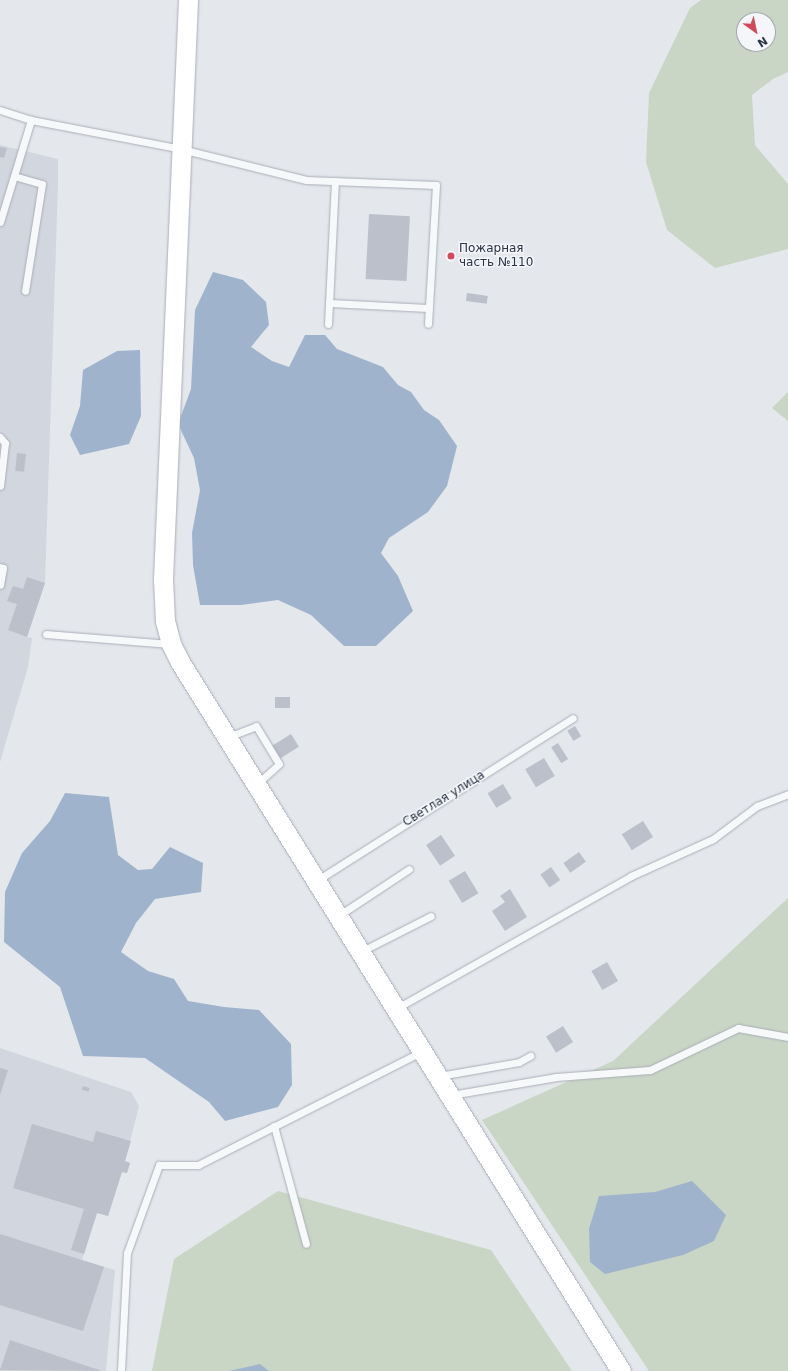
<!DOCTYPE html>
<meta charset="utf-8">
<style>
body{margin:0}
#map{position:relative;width:788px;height:1371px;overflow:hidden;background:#e4e7ec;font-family:"DejaVu Sans",sans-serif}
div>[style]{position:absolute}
.built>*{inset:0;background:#d2d6de}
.green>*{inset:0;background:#c9d6c5}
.water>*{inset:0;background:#9fb4cc}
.building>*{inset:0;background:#bbc0ca;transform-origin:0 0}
.roads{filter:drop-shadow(0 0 1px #a9aeb7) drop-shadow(0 0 1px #a9aeb7)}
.service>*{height:7px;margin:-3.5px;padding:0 3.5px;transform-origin:3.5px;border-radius:3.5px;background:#f7f8fa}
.secondary>*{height:19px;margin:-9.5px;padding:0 9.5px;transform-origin:9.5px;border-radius:9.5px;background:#fff}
.dots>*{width:11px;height:11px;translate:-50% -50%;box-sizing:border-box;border:2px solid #f4f6f9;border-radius:50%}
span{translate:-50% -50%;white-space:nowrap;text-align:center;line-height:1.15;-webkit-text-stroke:3px #f4f6f9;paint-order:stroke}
.poi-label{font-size:12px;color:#2b3445}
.left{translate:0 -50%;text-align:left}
.street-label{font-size:12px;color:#2b3445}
.north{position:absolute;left:736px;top:12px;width:40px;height:40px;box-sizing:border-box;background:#f4f6f9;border:1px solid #a4a8b1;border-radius:50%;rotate:147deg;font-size:11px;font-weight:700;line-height:16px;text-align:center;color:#2b3445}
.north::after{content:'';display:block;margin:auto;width:14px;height:18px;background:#d1495b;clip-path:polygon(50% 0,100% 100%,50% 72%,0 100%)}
</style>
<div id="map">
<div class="built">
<i style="clip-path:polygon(0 145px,58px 159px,58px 185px,45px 583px,27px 637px,32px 638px,28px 667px,0 762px)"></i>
<i style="clip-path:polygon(0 1048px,131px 1092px,139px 1106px,125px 1161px,130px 1163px,127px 1173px,122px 1172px,108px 1216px,97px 1213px,82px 1260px,115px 1270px,106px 1371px,0 1371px)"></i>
</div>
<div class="green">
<i style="clip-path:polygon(evenodd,701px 0,788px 0,788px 72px,773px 79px,752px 95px,755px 145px,788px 184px,788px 249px,715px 268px,667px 230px,646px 162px,649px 93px,690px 8px,701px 0,744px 20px,768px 20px,768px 44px,744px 44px,744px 20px)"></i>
<i style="clip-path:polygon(788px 392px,788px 421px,772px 408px)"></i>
<i style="clip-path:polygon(788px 898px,788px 1371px,649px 1371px,482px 1120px,613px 1061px)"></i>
<i style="clip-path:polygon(278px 1191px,491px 1250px,572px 1371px,152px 1371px,174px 1259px)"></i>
</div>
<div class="water">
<i style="clip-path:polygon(213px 272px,243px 280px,266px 302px,269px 325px,251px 347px,272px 361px,289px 367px,305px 335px,325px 335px,337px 349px,383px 367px,398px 385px,411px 392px,424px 410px,439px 420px,457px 446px,447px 486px,428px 512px,389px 538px,381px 553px,398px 576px,413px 611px,376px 646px,344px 646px,311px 615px,278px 600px,241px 605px,200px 605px,193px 565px,192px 533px,200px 490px,194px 458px,178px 424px,191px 389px,195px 310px)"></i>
<i style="clip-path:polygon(140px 350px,141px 416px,129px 444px,80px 455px,70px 435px,80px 406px,83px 370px,117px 351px)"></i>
<i style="clip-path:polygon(65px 793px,109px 797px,118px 855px,138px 870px,152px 869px,170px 847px,203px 863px,201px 892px,155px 899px,136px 923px,121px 952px,148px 971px,174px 979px,188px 1001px,224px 1007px,259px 1010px,291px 1044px,292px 1085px,278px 1107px,225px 1121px,209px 1102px,145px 1058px,83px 1056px,60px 987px,4px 942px,5px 892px,22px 853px,50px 821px)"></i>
<i style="clip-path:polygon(692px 1181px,726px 1215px,714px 1241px,683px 1255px,605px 1274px,590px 1262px,589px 1229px,599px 1196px,655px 1192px)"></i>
<i style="clip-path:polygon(260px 1364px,269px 1371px,229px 1371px)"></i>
</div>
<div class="building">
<i style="clip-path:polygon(0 147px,7px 148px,4px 158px,0 157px)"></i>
<i style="left:369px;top:214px;width:41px;height:65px;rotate:3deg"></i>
<i style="left:467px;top:293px;width:21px;height:8px;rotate:8deg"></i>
<i style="left:17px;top:453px;width:9px;height:18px;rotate:6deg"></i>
<i style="clip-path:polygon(27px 577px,45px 583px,27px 637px,8px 630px,17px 604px,7px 601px,13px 586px,23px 589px)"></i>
<i style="left:290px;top:697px;width:11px;height:15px;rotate:90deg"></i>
<i style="left:575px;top:726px;width:12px;height:9px;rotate:59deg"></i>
<i style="left:291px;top:734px;width:15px;height:27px;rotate:58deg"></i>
<i style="left:558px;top:743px;width:19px;height:8px;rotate:58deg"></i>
<i style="left:544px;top:758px;width:21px;height:22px;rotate:59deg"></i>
<i style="left:503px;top:784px;width:17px;height:18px;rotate:59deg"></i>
<i style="left:643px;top:821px;width:19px;height:25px;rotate:58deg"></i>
<i style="left:441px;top:835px;width:25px;height:18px;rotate:56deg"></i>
<i style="left:579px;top:852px;width:12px;height:19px;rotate:55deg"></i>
<i style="left:551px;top:867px;width:16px;height:13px;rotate:55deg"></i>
<i style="left:465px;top:871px;width:26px;height:19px;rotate:59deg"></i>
<i style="clip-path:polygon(510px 889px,527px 917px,505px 931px,492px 911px,505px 902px,500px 896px)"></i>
<i style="left:607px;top:962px;width:22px;height:18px;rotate:60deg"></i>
<i style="left:563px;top:1026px;width:19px;height:20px;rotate:58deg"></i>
<i style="clip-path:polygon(0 1068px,8px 1070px,0 1095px)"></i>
<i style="left:83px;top:1086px;width:7px;height:4px;rotate:16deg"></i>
<i style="clip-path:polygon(32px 1124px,93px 1142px,96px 1131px,131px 1141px,125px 1161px,130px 1163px,127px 1173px,122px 1172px,108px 1216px,97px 1213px,84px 1254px,71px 1250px,84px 1209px,13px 1188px)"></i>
<i style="clip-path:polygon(0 1234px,104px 1267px,83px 1331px,0 1305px)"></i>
<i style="clip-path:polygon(10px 1340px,102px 1371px,0 1370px)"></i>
</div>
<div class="roads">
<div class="service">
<i style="left:0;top:110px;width:33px;rotate:18deg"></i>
<i style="left:31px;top:120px;width:153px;rotate:10.9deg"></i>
<i style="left:181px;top:149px;width:129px;rotate:13.9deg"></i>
<i style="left:306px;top:180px;width:130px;rotate:2.2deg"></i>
<i style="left:436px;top:185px;width:139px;rotate:93.3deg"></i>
<i style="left:14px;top:176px;width:29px;rotate:16deg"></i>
<i style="left:42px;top:184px;width:108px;rotate:99deg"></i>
<i style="left:0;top:222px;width:107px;rotate:-73.1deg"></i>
<i style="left:329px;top:303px;width:100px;rotate:2.9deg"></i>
<i style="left:328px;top:324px;width:143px;rotate:-87.2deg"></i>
<i style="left:0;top:437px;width:8px;rotate:50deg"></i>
<i style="left:5px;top:443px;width:43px;rotate:96.6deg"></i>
<i style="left:0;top:567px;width:3px;rotate:18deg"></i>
<i style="left:3px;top:568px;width:17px;rotate:100deg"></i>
<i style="left:46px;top:634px;width:124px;rotate:4.6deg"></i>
<i style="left:228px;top:737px;width:30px;rotate:-21deg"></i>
<i style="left:256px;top:726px;width:44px;rotate:58.8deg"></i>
<i style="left:279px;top:764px;width:31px;rotate:138deg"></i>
<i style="left:316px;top:881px;width:304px;rotate:-32.4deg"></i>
<i style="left:338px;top:916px;width:85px;rotate:-33.5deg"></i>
<i style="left:362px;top:951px;width:77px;rotate:-26.9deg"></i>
<i style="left:397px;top:1008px;width:269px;rotate:-29.4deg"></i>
<i style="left:631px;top:876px;width:90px;rotate:-24.3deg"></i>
<i style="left:713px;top:839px;width:55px;rotate:-36.9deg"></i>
<i style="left:757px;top:806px;width:33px;rotate:-21deg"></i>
<i style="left:439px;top:1076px;width:81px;rotate:-9.9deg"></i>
<i style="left:519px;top:1062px;width:13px;rotate:-29deg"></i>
<i style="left:451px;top:1095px;width:107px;rotate:-9.7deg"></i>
<i style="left:556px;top:1077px;width:94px;rotate:-4.3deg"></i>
<i style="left:650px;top:1070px;width:98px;rotate:-25.5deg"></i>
<i style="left:738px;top:1028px;width:51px;rotate:10.2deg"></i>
<i style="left:274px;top:1126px;width:122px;rotate:74.8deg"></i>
<i style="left:121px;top:1371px;width:118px;rotate:-87.1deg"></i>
<i style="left:127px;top:1253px;width:94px;rotate:-70deg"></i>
<i style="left:159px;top:1165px;width:39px"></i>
<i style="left:198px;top:1165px;width:250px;rotate:-26.9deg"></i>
</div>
<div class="secondary">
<i style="left:188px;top:0;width:580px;rotate:92.47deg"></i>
<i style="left:163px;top:579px;width:42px;rotate:87.3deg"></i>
<i style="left:165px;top:621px;width:24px;rotate:75deg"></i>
<i style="left:171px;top:644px;width:20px;rotate:63deg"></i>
<i style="left:180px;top:662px;width:835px;rotate:58.12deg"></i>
</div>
</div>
<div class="dots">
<i style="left:451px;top:256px;background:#d1495b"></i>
</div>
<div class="poi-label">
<span class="left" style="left:459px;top:256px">Пожарная<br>часть №110</span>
</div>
<div class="street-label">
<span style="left:444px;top:799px;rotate:-32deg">Светлая улица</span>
</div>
<div class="north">N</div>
</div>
